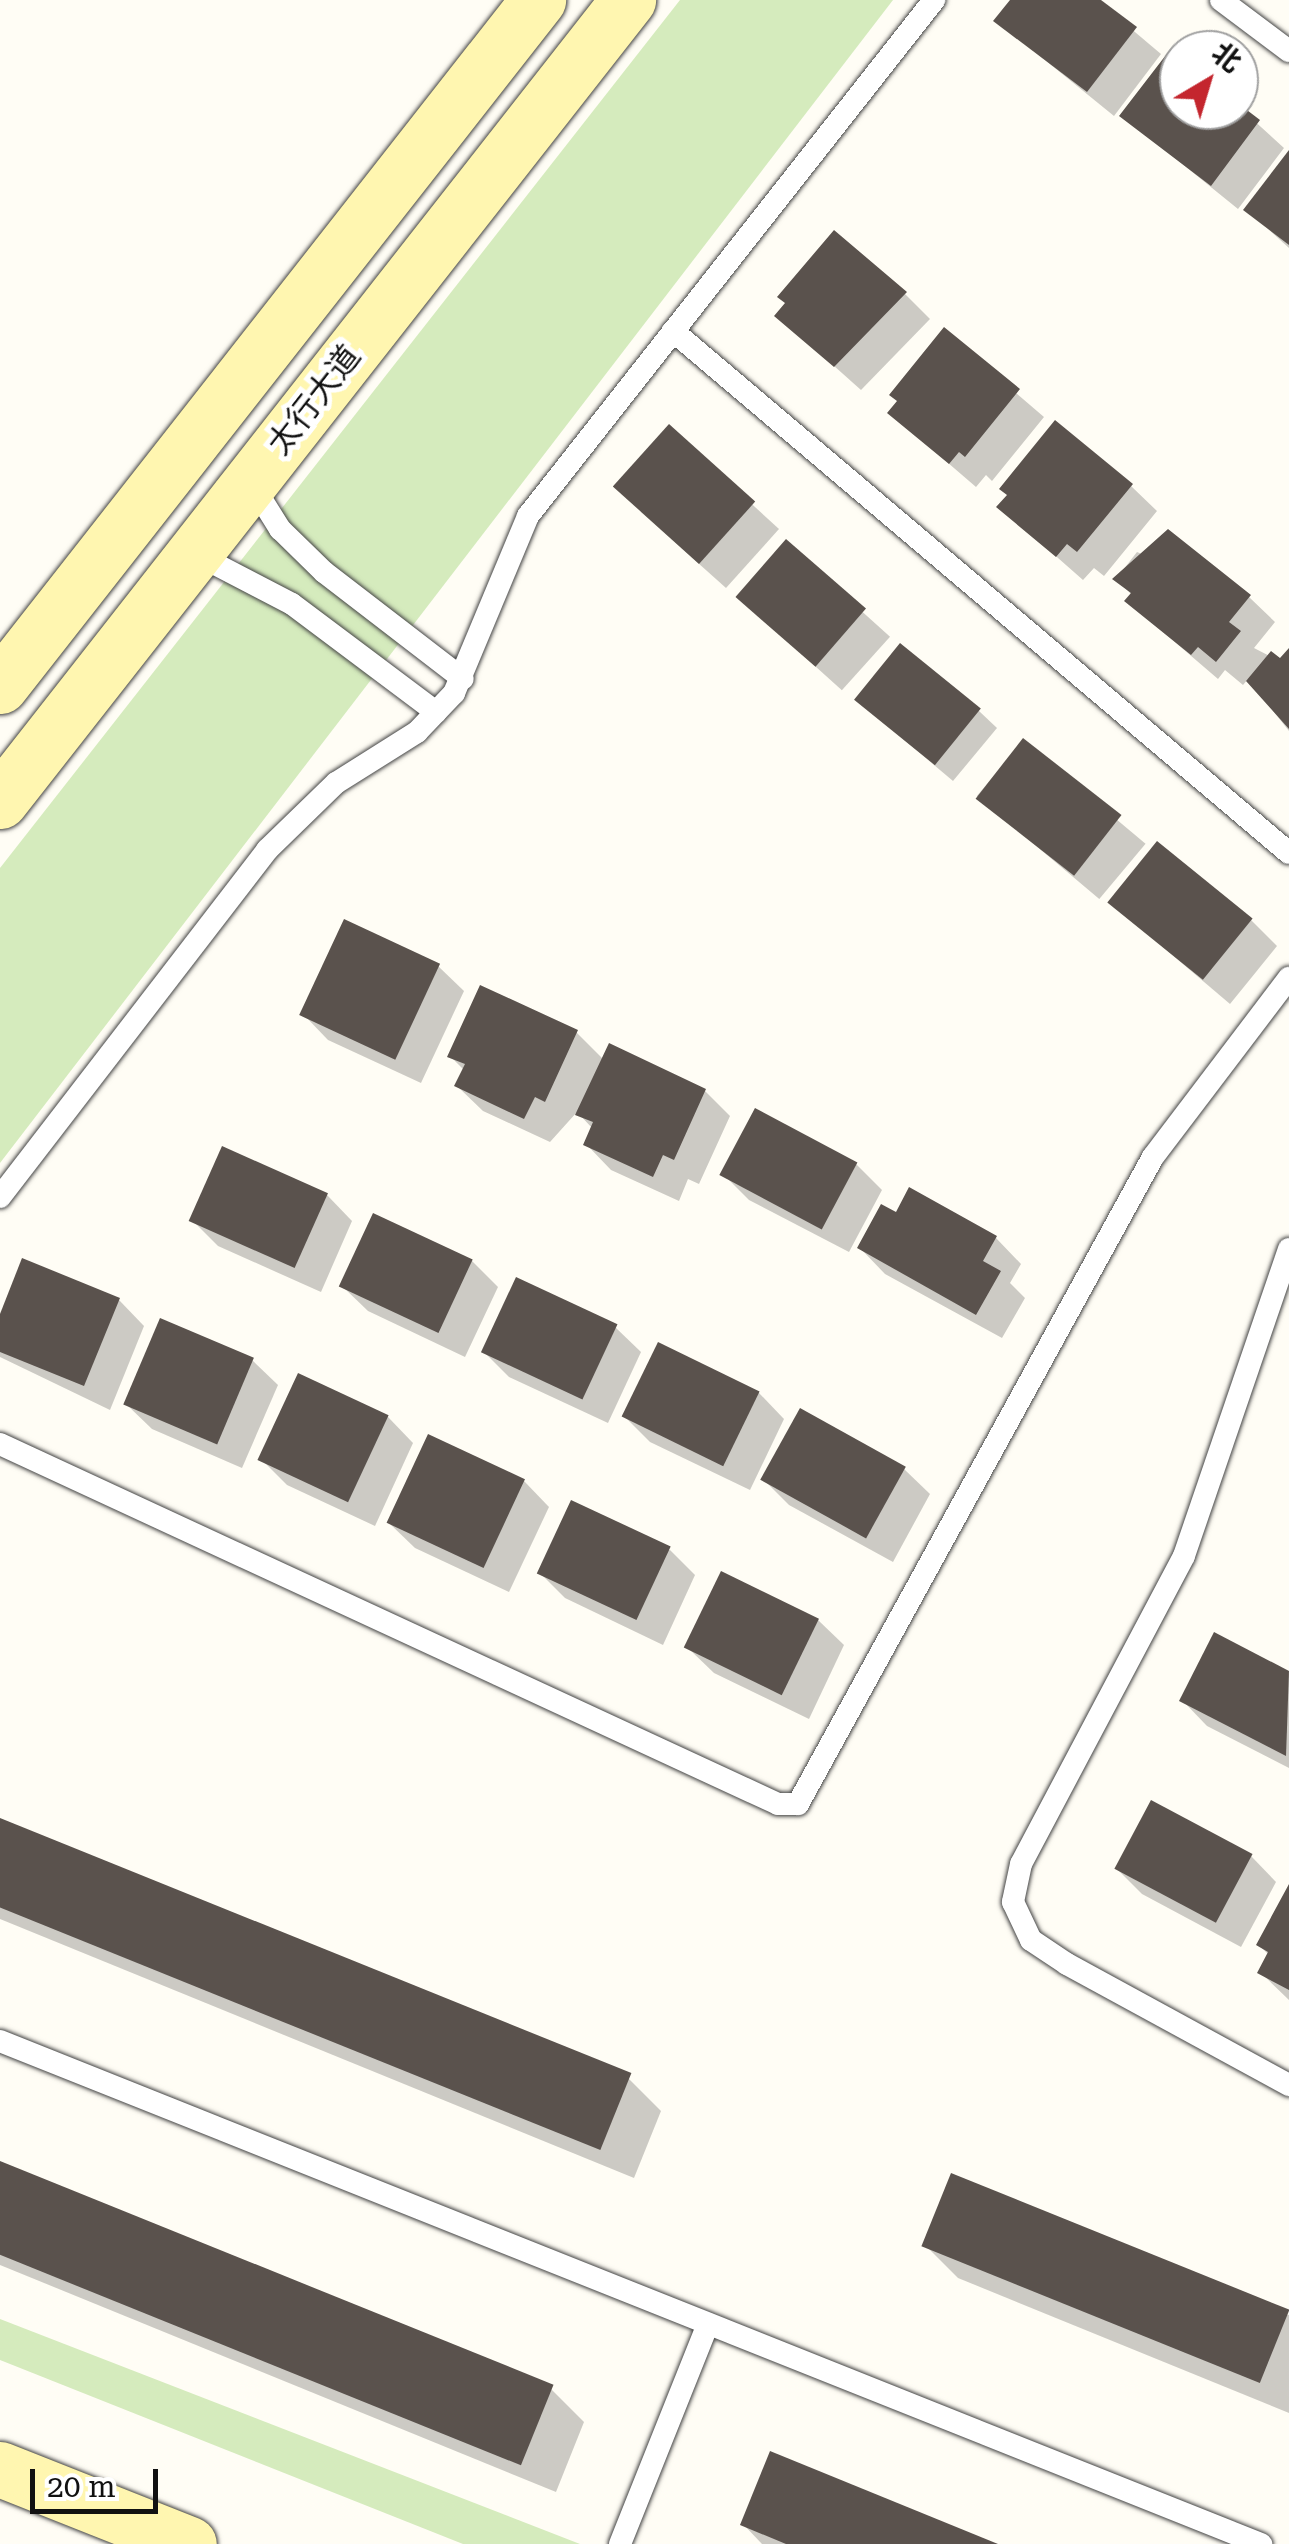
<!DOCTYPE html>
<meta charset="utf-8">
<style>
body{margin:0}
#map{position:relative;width:1289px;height:2544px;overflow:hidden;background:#fffdf5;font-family:"Roboto Serif","Noto Sans SC",serif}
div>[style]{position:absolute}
.green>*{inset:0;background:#d5ebbd}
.shadow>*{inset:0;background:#0003;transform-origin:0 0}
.building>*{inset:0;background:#5a524d;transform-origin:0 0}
.roads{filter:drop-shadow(0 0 2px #444) drop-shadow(0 0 2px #444)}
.lane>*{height:22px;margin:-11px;padding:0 11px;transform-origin:11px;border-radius:11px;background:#fff}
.secondary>*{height:55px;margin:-27.5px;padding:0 27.5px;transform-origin:27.5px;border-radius:27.5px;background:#fff6b0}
span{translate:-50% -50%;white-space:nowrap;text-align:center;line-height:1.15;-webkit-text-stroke:10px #fff;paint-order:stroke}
.street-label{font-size:32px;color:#111}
.north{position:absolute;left:1159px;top:30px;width:100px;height:100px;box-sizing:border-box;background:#fff;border:2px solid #a0a0a0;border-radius:50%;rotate:38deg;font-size:28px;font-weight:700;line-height:40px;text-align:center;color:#111}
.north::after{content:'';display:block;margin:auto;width:35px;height:45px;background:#c4262e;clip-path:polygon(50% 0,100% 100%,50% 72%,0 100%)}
.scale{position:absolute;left:30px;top:2469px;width:128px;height:45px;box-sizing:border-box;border:5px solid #111;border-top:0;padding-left:12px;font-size:30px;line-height:35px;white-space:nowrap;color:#111;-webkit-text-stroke:8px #fff;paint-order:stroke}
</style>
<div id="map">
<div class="green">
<i style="clip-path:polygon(680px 0,893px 0,0 1163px,0 868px)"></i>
<i style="clip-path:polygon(0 2319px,580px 2544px,463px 2544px,0 2360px)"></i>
</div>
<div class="shadow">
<i style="clip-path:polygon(1013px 0,1097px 0,1161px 54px,1114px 116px,997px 21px)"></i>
<i style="clip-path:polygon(1179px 62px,1179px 110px,1239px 107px,1284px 148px,1238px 209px,1123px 116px)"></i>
<i style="clip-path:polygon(1289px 155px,1289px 248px,1247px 210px)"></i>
<i style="clip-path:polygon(905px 294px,930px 319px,861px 390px,778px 316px)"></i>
<i style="clip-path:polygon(944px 331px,1044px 417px,992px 481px,986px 475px,976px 487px,890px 413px)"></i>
<i style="clip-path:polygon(669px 428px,779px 529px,726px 588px,641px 512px)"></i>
<i style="clip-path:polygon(1131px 486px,1157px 511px,1104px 576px,1094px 568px,1083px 580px,1000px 507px)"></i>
<i style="left:786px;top:543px;width:140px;height:72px;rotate:42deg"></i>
<i style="clip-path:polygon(1137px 552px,1249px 597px,1275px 622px,1254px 648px,1281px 662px,1289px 652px,1289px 731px,1248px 679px,1243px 685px,1225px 670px,1218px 679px,1127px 601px,1132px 595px,1116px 579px)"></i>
<i style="clip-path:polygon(857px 700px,979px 711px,997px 728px,953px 781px)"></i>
<i style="left:1023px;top:741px;width:160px;height:72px;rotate:40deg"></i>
<i style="clip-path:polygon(1111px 903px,1251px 920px,1277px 946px,1230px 1004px)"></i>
<i style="clip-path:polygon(438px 966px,464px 991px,421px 1083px,328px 1040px,303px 1014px)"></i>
<i style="clip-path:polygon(576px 1032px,604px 1060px,705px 1091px,730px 1116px,699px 1184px,688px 1179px,679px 1201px,611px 1170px,586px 1144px,593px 1129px,577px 1112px,550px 1142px,483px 1111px,457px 1086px,465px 1071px,450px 1056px)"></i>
<i style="clip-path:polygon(856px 1164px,882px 1190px,849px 1252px,749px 1200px,723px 1174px)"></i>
<i style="clip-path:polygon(327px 1195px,352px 1221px,321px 1292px,218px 1246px,192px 1220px)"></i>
<i style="clip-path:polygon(897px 1215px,996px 1238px,1021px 1264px,1010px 1283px,1025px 1298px,1002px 1338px,885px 1274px,860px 1248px)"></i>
<i style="clip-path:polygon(375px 1216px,472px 1261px,498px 1287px,465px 1357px,368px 1311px,342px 1286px)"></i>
<i style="clip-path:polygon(119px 1300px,144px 1326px,110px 1410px,0 1357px,0 1320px)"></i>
<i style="clip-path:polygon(615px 1327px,641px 1352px,608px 1423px,509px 1377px,483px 1351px)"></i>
<i style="clip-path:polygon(252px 1360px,278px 1385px,242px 1468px,152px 1429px,126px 1404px)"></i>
<i style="clip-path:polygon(759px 1393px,784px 1419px,750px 1490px,650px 1442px,625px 1417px)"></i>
<i style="clip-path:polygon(388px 1417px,413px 1443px,375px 1526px,287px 1485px,261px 1459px)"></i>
<i style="clip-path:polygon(904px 1469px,930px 1494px,893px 1562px,789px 1505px,764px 1480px)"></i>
<i style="clip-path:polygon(524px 1481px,549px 1507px,509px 1592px,415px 1548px,389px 1523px)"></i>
<i style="clip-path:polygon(670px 1550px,695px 1575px,663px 1645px,565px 1598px,540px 1573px)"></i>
<i style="clip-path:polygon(818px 1620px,844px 1645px,809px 1719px,714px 1673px,688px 1648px)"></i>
<i style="clip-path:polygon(1215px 1636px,1289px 1674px,1289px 1768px,1207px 1726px,1182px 1700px)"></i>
<i style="clip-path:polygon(1152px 1803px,1251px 1856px,1276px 1882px,1241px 1947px,1142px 1894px,1117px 1869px)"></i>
<i style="clip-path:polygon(0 1821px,628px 2078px,661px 2111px,634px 2178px,0 1919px)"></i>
<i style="clip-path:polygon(1289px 1889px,1289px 2000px,1260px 1972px,1269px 1955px,1259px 1945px)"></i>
<i style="clip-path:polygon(0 2163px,551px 2389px,584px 2422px,556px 2492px,0 2265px)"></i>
<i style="clip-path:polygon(925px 2245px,1289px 2315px,1289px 2413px,958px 2278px)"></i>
<i style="clip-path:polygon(743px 2524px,991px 2544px,762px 2544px)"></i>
</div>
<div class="building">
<i style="clip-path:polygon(1010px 0,1101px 0,1137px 27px,1087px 92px,993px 21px)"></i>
<i style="clip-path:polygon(1169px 51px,1179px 59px,1179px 110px,1239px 104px,1260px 120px,1211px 186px,1119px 116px)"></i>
<i style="clip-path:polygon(1289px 150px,1289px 245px,1243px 210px)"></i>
<i style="clip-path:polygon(834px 230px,907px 292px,834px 367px,774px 316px,785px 303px,777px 297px)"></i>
<i style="clip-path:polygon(944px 327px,1020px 389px,965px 457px,959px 452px,949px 464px,887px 413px,897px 401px,889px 395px)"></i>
<i style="clip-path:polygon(1055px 420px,1133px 484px,1077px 552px,1067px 544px,1056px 557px,996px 507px,1007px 495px,999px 489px)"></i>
<i style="left:669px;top:424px;width:116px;height:84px;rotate:42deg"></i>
<i style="clip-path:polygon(1168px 529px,1251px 595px,1229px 622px,1241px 631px,1216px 662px,1198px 647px,1191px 655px,1124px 601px,1131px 593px,1112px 579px)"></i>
<i style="left:786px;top:539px;width:106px;height:77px;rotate:41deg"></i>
<i style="left:900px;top:643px;width:104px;height:73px;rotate:39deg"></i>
<i style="clip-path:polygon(1289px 648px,1289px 729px,1246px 681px,1271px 651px,1280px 658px)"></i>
<i style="left:1023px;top:738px;width:125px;height:77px;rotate:38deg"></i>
<i style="left:1157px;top:841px;width:123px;height:79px;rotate:39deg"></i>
<i style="left:344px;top:919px;width:106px;height:106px;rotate:25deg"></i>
<i style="clip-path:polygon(480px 985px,578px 1030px,545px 1102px,535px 1097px,524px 1119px,454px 1086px,465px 1064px,447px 1057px)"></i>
<i style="clip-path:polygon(609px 1043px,706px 1089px,674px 1160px,663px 1155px,653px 1177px,583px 1145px,593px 1122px,575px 1115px)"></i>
<i style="left:755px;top:1108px;width:116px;height:76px;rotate:28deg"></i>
<i style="left:222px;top:1146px;width:116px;height:82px;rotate:24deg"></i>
<i style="clip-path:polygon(909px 1187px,997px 1236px,983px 1261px,1001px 1271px,976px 1315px,857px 1248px,881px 1204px,896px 1212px)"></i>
<i style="left:373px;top:1213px;width:110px;height:81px;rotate:25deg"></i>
<i style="clip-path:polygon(22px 1258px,120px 1298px,84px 1386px,0 1352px,0 1314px)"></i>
<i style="left:516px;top:1277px;width:112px;height:83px;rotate:25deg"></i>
<i style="left:160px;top:1318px;width:102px;height:94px;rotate:23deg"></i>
<i style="left:658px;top:1342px;width:113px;height:83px;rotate:26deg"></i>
<i style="left:298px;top:1373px;width:100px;height:96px;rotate:25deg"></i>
<i style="left:800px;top:1408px;width:121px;height:82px;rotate:29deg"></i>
<i style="left:428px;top:1434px;width:107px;height:98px;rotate:25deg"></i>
<i style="left:571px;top:1500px;width:110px;height:81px;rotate:25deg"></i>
<i style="left:721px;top:1571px;width:109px;height:85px;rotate:26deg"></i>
<i style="clip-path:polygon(1214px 1632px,1289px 1671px,1286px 1756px,1179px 1701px)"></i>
<i style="left:1151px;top:1800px;width:115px;height:78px;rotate:28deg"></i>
<i style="left:0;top:1818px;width:681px;height:83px;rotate:22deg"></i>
<i style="clip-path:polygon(1289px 1884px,1289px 1990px,1257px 1973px,1268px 1952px,1256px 1945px)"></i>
<i style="left:0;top:2161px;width:597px;height:87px;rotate:22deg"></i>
<i style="left:951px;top:2173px;width:365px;height:79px;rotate:22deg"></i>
<i style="clip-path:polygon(770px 2451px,998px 2544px,786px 2544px,740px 2525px)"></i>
</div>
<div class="roads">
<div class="lane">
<i style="left:1221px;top:0;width:85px;rotate:36.9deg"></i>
<i style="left:673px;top:331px;width:807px;rotate:40.28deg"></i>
<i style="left:250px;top:481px;width:57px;rotate:58deg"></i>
<i style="left:280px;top:529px;width:62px;rotate:44.3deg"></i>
<i style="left:324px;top:572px;width:175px;rotate:37.6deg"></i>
<i style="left:194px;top:553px;width:110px;rotate:27.5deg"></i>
<i style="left:292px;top:604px;width:180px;rotate:36.9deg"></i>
<i style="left:0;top:1197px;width:438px;rotate:-52.4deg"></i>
<i style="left:267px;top:850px;width:96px;rotate:-44.2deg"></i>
<i style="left:336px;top:783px;width:96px;rotate:-32.2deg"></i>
<i style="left:417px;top:732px;width:54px;rotate:-46.5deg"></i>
<i style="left:454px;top:693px;width:192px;rotate:-67.3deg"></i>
<i style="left:528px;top:516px;width:657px;rotate:-51.8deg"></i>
<i style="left:1289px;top:1249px;width:324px;rotate:108.9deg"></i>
<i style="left:1184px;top:1556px;width:348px;rotate:117.9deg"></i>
<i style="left:1021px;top:1864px;width:39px;rotate:102deg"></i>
<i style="left:1013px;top:1902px;width:42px;rotate:64.7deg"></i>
<i style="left:1031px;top:1940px;width:43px;rotate:33.7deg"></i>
<i style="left:1067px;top:1964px;width:253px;rotate:28.6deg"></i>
<i style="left:0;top:1444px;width:857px;rotate:24.83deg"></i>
<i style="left:778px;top:1804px;width:20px"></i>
<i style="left:798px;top:1804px;width:738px;rotate:-61.25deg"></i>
<i style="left:1153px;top:1157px;width:225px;rotate:-52.8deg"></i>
<i style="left:0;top:2041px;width:1358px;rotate:21.75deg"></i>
<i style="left:620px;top:2544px;width:237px;rotate:-68.2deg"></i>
</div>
<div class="secondary">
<i style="left:0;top:686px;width:872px;rotate:-51.89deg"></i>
<i style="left:0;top:801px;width:1018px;rotate:-51.9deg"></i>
<i style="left:0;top:2469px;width:203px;rotate:21.6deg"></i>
</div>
</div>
<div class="street-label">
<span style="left:314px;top:400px;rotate:-52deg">太行大道</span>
</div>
<div class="north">北</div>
<div class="scale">20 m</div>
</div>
